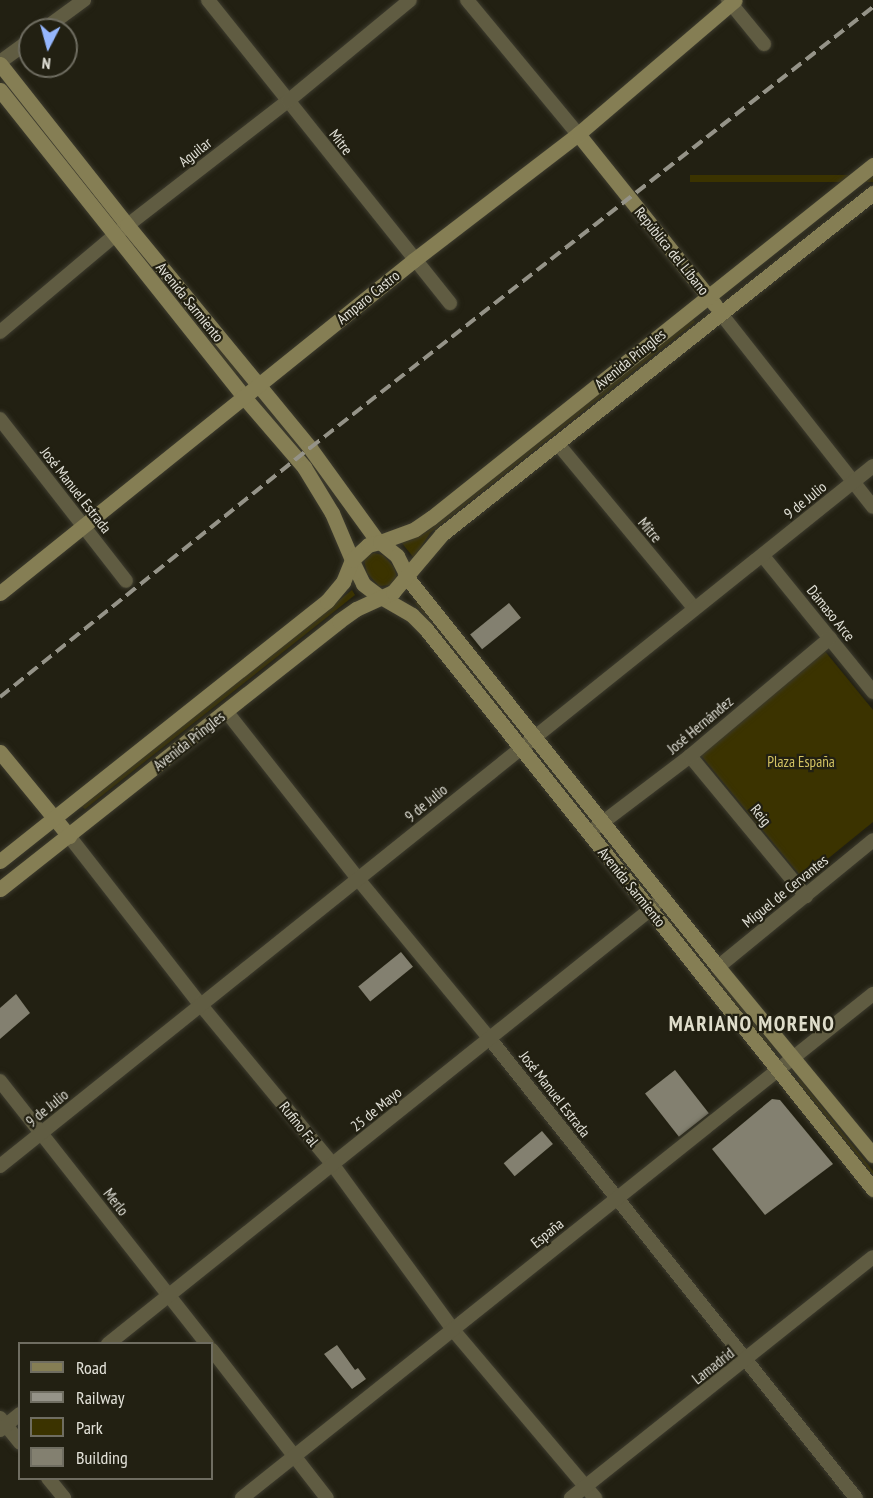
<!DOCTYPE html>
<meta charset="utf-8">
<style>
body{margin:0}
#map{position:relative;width:873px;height:1498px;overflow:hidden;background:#222012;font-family:"PT Sans Narrow",sans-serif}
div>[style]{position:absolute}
.green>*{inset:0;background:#3b3300;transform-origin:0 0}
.building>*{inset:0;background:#838070;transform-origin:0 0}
.roads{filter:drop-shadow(0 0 2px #3d3b2e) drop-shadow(0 0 2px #3d3b2e)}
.street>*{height:14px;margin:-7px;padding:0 7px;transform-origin:7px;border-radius:7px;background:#605c42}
.secondary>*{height:15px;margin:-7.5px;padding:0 7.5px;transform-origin:7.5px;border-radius:7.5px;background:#857e54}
.rail>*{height:4px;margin-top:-2px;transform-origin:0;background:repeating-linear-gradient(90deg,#959388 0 12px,transparent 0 18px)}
span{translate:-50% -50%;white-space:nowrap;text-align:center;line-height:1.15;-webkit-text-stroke:4.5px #222012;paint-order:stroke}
.street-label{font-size:15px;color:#e2e1d8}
.park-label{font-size:15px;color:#d2c262}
.district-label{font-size:21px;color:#dfddcb;font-weight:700;letter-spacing:1.5px}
.legend{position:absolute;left:18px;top:1342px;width:195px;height:138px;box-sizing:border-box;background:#222012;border:2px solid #6f6d61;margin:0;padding:8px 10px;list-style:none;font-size:18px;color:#e2e1d8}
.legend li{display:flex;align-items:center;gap:12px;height:30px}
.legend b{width:30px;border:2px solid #6f6d61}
.north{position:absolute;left:18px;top:18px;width:60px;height:60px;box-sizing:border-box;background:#222012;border:2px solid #6f6d61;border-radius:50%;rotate:186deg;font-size:16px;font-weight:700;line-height:24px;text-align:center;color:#e2e1d8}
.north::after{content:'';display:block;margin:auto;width:21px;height:27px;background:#95b6fd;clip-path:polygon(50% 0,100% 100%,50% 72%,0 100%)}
</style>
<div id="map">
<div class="green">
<i style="left:873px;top:175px;width:7px;height:183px;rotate:90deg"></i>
<i style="left:135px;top:244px;width:164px;height:4px;rotate:51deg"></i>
<i style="clip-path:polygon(693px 319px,695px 322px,430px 533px,414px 558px,401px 542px,428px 531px)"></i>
<i style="clip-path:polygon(374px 553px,383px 555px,394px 567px,397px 578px,392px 585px,379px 586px,367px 573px,364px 560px,367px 555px)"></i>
<i style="clip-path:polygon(352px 590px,355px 595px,85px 809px,81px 806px)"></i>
<i style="clip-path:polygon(418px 601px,519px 729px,517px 730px,415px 603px)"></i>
<i style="clip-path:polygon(824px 650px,873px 710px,873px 822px,803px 879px,699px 753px)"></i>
<i style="clip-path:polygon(671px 919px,772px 1046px,770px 1048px,668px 921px)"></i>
<i style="clip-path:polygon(800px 1079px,873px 1171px,873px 1175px,797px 1080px)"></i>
</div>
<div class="building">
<i style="left:509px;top:603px;width:19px;height:50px;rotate:51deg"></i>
<i style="left:401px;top:952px;width:19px;height:55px;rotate:51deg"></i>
<i style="clip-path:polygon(16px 994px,30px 1013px,0 1039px,0 1008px)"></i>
<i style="left:675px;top:1070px;width:55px;height:38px;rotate:52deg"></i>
<i style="clip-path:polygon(772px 1099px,780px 1100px,833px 1164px,765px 1215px,712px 1149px)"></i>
<i style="left:542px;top:1131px;width:17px;height:50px;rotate:50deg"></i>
<i style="clip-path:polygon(337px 1345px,355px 1370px,358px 1368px,366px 1379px,352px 1389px,324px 1354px)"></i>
</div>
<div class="roads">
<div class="street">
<i style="left:208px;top:0;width:388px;rotate:51.4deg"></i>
<i style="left:467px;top:0;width:174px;rotate:50.4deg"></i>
<i style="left:728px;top:0;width:57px;rotate:50.7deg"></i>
<i style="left:43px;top:30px;width:51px;rotate:-36.2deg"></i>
<i style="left:0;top:62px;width:37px;rotate:-36deg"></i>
<i style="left:722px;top:315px;width:244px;rotate:51.8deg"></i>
<i style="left:0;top:332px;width:150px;rotate:-40.1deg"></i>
<i style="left:115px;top:235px;width:219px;rotate:-37.8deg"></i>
<i style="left:288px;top:101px;width:158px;rotate:-39.6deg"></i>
<i style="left:0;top:419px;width:205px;rotate:52.1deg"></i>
<i style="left:558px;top:444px;width:213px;rotate:50.3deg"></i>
<i style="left:763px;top:556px;width:175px;rotate:51deg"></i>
<i style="left:226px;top:711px;width:214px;rotate:51.8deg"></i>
<i style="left:358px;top:879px;width:207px;rotate:50.5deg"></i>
<i style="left:490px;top:1039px;width:587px;rotate:51.43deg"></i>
<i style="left:690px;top:756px;width:182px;rotate:50.4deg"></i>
<i style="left:594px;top:829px;width:121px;rotate:-37.2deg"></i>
<i style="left:690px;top:756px;width:183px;rotate:-40.1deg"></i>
<i style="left:69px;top:836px;width:213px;rotate:52.1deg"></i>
<i style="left:200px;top:1004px;width:209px;rotate:50.4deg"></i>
<i style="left:333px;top:1165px;width:205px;rotate:53.9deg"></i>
<i style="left:454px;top:1331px;width:219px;rotate:49.8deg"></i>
<i style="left:718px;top:967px;width:200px;rotate:-39.3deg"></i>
<i style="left:0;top:1081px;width:335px;rotate:51.8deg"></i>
<i style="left:0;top:1166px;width:1119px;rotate:-38.72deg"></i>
<i style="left:108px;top:1344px;width:696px;rotate:-38.7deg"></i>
<i style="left:651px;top:909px;width:17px;rotate:-45deg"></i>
<i style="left:212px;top:1350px;width:187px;rotate:52.2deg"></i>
<i style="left:0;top:1418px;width:32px;rotate:51deg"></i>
<i style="left:0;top:1430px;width:26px;rotate:-39deg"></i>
<i style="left:48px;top:1478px;width:26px;rotate:51deg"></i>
<i style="left:242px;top:1498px;width:808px;rotate:-38.62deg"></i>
<i style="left:571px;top:1498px;width:386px;rotate:-38.6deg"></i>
</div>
<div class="secondary">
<i style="left:0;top:64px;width:205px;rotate:51.7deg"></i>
<i style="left:127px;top:225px;width:288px;rotate:50.6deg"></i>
<i style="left:310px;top:448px;width:116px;rotate:54.1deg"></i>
<i style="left:0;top:90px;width:391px;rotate:51.5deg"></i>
<i style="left:243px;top:396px;width:94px;rotate:49.3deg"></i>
<i style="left:304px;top:467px;width:54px;rotate:58.7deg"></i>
<i style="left:332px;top:513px;width:51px;rotate:66.9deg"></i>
<i style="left:578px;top:134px;width:219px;rotate:51.3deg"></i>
<i style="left:380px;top:542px;width:37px;rotate:-20deg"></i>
<i style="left:415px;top:529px;width:19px;rotate:-35deg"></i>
<i style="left:431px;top:518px;width:566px;rotate:-38.61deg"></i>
<i style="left:352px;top:561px;width:25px;rotate:64deg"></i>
<i style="left:363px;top:584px;width:21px;rotate:37deg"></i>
<i style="left:405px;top:575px;width:502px;rotate:51.39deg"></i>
<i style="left:718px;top:967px;width:244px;rotate:50.5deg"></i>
<i style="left:0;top:593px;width:531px;rotate:-38.81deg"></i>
<i style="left:414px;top:260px;width:207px;rotate:-37.5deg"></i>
<i style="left:578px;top:134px;width:206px;rotate:-40.5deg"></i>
<i style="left:381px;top:597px;width:36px;rotate:30deg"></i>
<i style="left:412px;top:615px;width:20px;rotate:45deg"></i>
<i style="left:426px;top:629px;width:717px;rotate:51.4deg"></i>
<i style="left:0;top:752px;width:109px;rotate:50.6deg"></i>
<i style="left:0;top:861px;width:418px;rotate:-38.5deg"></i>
<i style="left:327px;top:601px;width:25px;rotate:-50deg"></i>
<i style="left:343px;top:582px;width:24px;rotate:-68deg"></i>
<i style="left:352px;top:560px;width:22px;rotate:-43deg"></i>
<i style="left:368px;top:545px;width:12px;rotate:-14deg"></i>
<i style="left:380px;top:542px;width:22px;rotate:39deg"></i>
<i style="left:397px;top:556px;width:20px;rotate:63deg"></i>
<i style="left:0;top:889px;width:432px;rotate:-38.3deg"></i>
<i style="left:339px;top:621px;width:21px;rotate:-35deg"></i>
<i style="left:356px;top:609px;width:41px;rotate:-24.7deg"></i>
<i style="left:393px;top:592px;width:76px;rotate:-49.8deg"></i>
<i style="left:442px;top:534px;width:550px;rotate:-38.35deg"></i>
</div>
</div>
<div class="rail">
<i style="left:0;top:697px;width:398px;rotate:-38.8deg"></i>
<i style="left:310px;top:448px;width:715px;rotate:-38.07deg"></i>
</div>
<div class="street-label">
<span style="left:341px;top:142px;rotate:52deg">Mitre</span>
<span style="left:195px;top:152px;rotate:-38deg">Aguilar</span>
<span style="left:672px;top:251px;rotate:51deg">República del Líbano</span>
<span style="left:368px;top:297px;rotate:-39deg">Amparo Castro</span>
<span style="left:190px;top:302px;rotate:51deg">Avenida Sarmiento</span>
<span style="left:630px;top:359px;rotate:-39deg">Avenida Pringles</span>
<span style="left:76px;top:490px;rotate:52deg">José Manuel Estrada</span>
<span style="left:805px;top:500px;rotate:-39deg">9 de Julio</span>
<span style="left:650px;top:530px;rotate:50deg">Mitre</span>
<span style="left:831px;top:613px;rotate:51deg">Dámaso Arce</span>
<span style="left:700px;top:725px;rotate:-40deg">José Hernández</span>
<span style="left:189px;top:741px;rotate:-38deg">Avenida Pringles</span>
<span style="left:426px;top:803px;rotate:-39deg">9 de Julio</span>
<span style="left:761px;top:815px;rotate:50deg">Reig</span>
<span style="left:632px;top:887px;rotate:51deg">Avenida Sarmiento</span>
<span style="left:785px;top:891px;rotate:-39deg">Miguel de Cervantes</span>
<span style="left:555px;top:1094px;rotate:52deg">José Manuel Estrada</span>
<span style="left:47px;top:1108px;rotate:-39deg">9 de Julio</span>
<span style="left:376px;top:1109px;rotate:-39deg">25 de Mayo</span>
<span style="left:299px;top:1124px;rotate:51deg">Rufino Fal</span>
<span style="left:116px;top:1202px;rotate:52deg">Merlo</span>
<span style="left:547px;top:1233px;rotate:-39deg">España</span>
<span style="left:713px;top:1366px;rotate:-38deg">Lamadrid</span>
</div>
<div class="park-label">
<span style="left:801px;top:762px">Plaza España</span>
</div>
<div class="district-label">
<span style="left:752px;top:1024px">MARIANO MORENO</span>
</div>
<ul class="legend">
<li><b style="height:8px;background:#857e54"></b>Road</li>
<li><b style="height:8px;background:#959388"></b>Railway</li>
<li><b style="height:16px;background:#3b3300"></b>Park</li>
<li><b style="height:16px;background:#838070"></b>Building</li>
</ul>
<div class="north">N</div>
</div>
